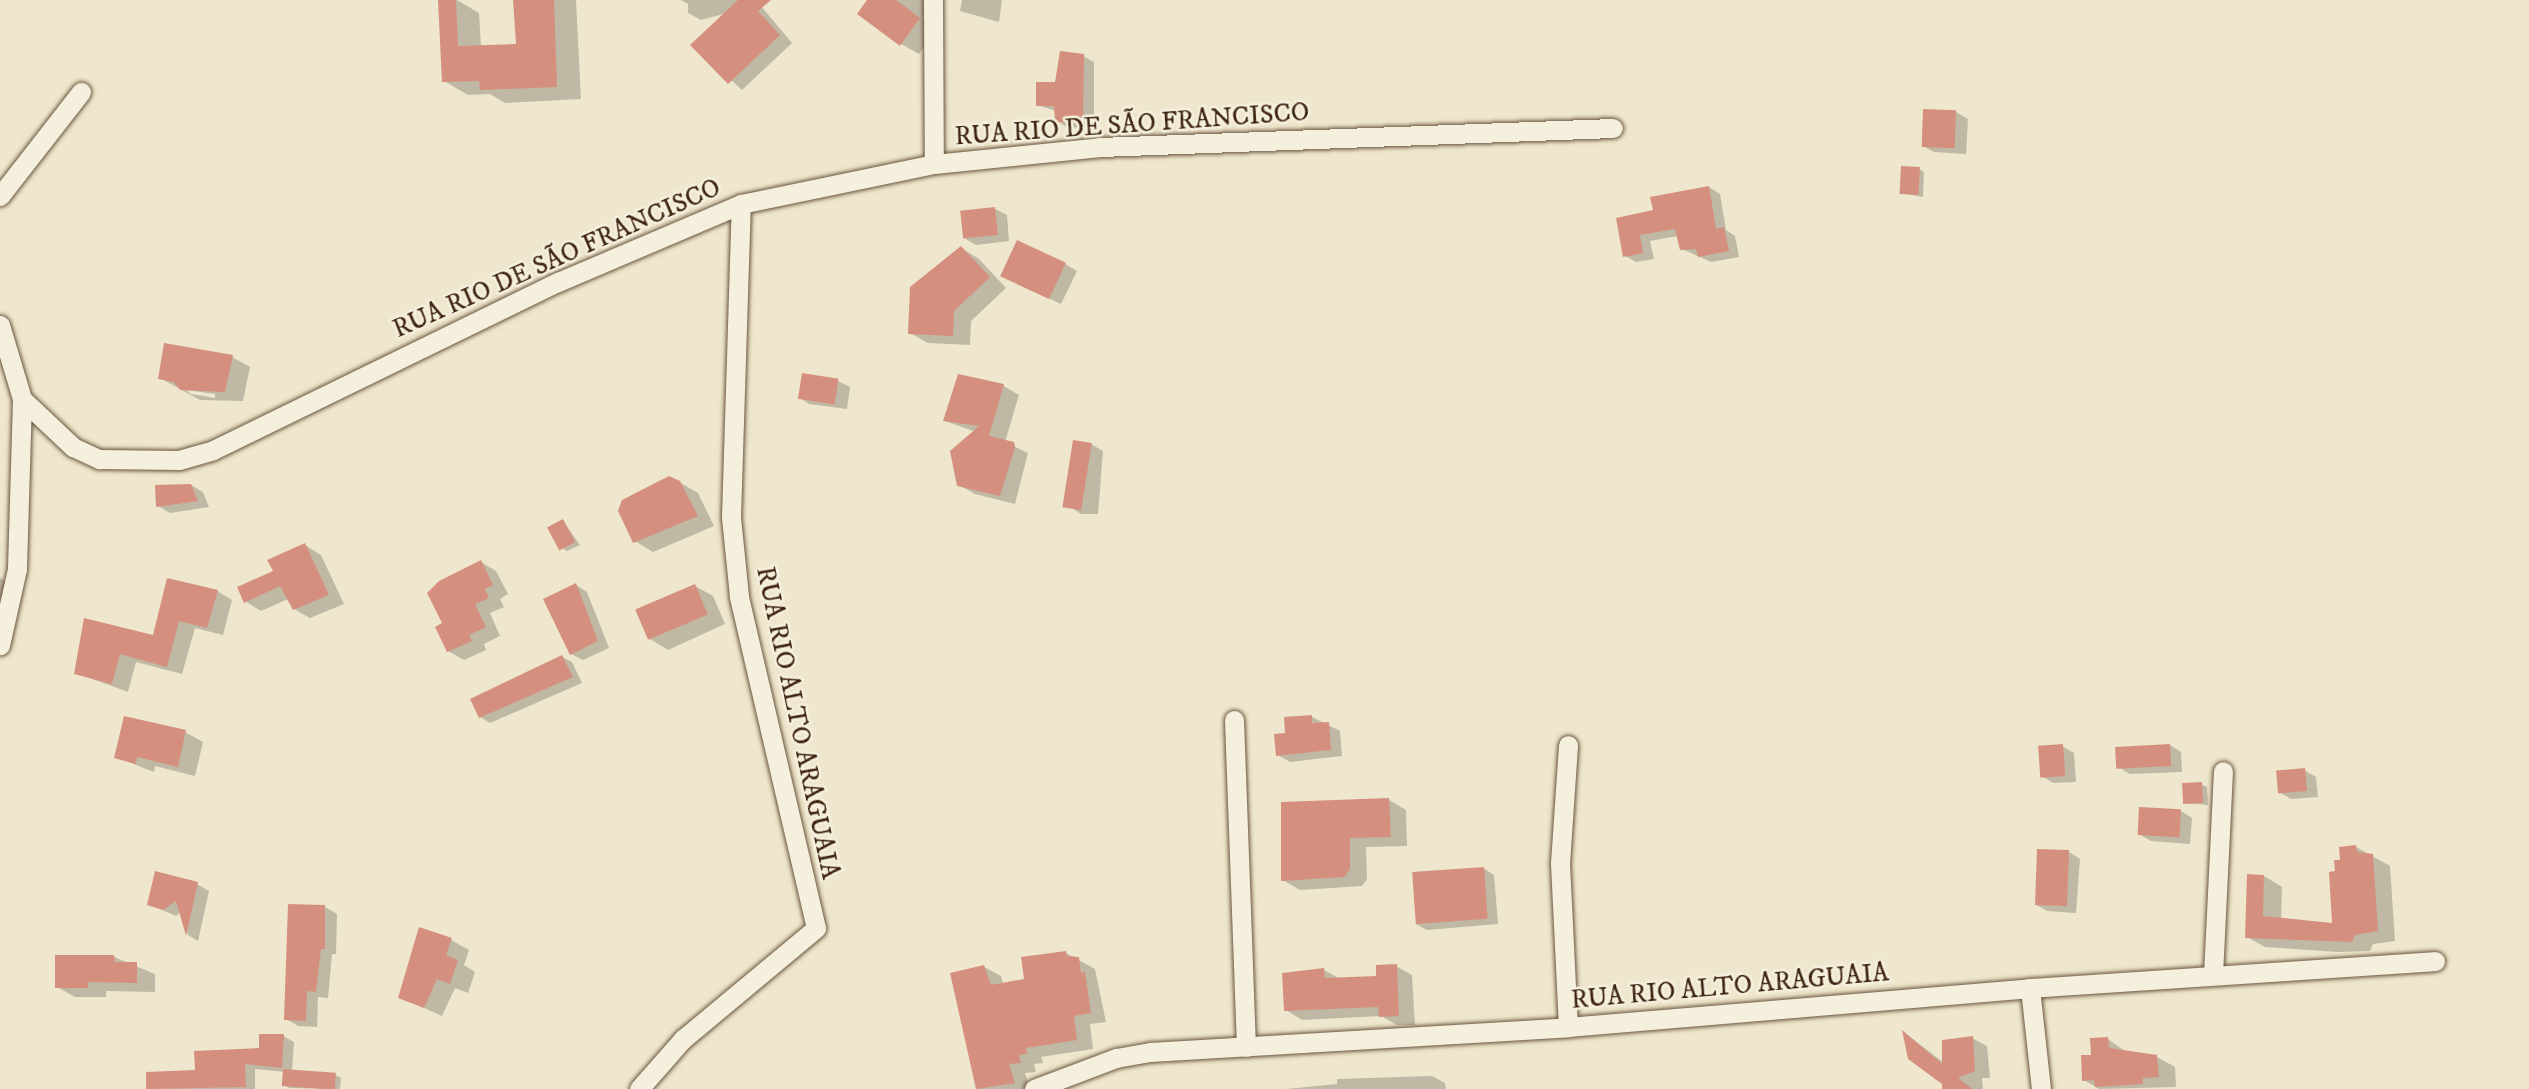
<!DOCTYPE html>
<meta charset="utf-8">
<style>
body{margin:0}
#map{position:relative;width:2529px;height:1089px;overflow:hidden;background:#efe7cd;font-family:"IM FELL DW Pica",serif}
div>[style]{position:absolute}
.shadow>*{inset:0;background:#0003}
.building>*{inset:0;background:#d58f7e;transform-origin:0 0}
.roads{filter:drop-shadow(0 0 2px #6a553e) drop-shadow(0 0 2px #6a553e)}
.minor>*{height:19px;margin:-9.5px;padding:0 9.5px;transform-origin:9.5px;border-radius:9.5px;background:#f5efde}
span{translate:-50% -50%;white-space:nowrap;text-align:center;line-height:1.15;-webkit-text-stroke:5px #f5efde;paint-order:stroke}
.street-label{font-size:26px;color:#3e240e}
</style>
<div id="map">
<div class="shadow">
<i style="clip-path:polygon(440px 0,457px 0,479px 13px,481px 47px,517px 46px,515px 0,576px 0,581px 99px,505px 103px,490px 94px,468px 95px,444px 81px)"></i>
<i style="clip-path:polygon(681px 0,756px 0,792px 43px,742px 90px,693px 45px,727px 13px,701px 20px,688px 13px,688px 4px)"></i>
<i style="clip-path:polygon(870px 0,925px 0,931px 4px,922px 18px,937px 29px,919px 54px,901px 44px)"></i>
<i style="clip-path:polygon(962px 0,1002px 0,999px 22px,960px 11px)"></i>
<i style="clip-path:polygon(1083px 56px,1094px 62px,1094px 128px,1067px 127px,1057px 121px,1056px 111px,1037px 105px)"></i>
<i style="clip-path:polygon(1924px 111px,1956px 112px,1968px 119px,1966px 154px,1934px 152px,1923px 146px)"></i>
<i style="clip-path:polygon(1919px 169px,1924px 172px,1923px 197px,1901px 193px)"></i>
<i style="clip-path:polygon(1709px 187px,1720px 194px,1726px 230px,1735px 236px,1739px 257px,1711px 262px,1682px 249px,1678px 236px,1650px 241px,1654px 259px,1636px 262px,1625px 256px,1655px 212px)"></i>
<i style="clip-path:polygon(995px 209px,1007px 215px,1009px 241px,976px 245px,964px 238px)"></i>
<i style="clip-path:polygon(961px 248px,979px 259px,1006px 288px,971px 321px,970px 345px,928px 343px,910px 333px,912px 288px)"></i>
<i style="clip-path:polygon(1065px 264px,1077px 271px,1061px 304px,1014px 282px)"></i>
<i style="clip-path:polygon(evenodd,232px 357px,250px 367px,243px 401px,200px 400px,160px 378px,232px 357px,186px 390px,215px 394px,215px 398px,191px 394px,186px 390px)"></i>
<i style="clip-path:polygon(959px 376px,1004px 386px,1019px 395px,1005px 442px,1028px 453px,1015px 504px,975px 494px,959px 485px,976px 432px,945px 421px)"></i>
<i style="clip-path:polygon(838px 381px,850px 387px,847px 409px,809px 404px,798px 397px)"></i>
<i style="clip-path:polygon(1091px 444px,1103px 451px,1098px 514px,1081px 514px,1070px 507px)"></i>
<i style="clip-path:polygon(679px 482px,698px 493px,714px 526px,653px 552px,635px 541px)"></i>
<i style="clip-path:polygon(191px 485px,203px 492px,209px 507px,170px 513px,158px 506px)"></i>
<i style="clip-path:polygon(563px 521px,580px 545px,567px 551px,562px 548px)"></i>
<i style="clip-path:polygon(305px 545px,321px 555px,344px 604px,310px 618px,294px 609px,288px 599px,261px 611px,245px 601px)"></i>
<i style="clip-path:polygon(481px 562px,496px 571px,508px 594px,500px 599px,504px 607px,490px 613px,500px 636px,484px 644px,486px 650px,464px 660px,448px 651px,445px 624px)"></i>
<i style="clip-path:polygon(0 578px,13px 586px,0 635px)"></i>
<i style="clip-path:polygon(576px 585px,587px 592px,609px 648px,583px 660px,571px 654px)"></i>
<i style="clip-path:polygon(695px 586px,713px 596px,725px 624px,668px 650px,650px 639px)"></i>
<i style="clip-path:polygon(217px 591px,232px 600px,223px 635px,195px 628px,182px 674px,136px 662px,128px 692px,76px 673px,154px 637px)"></i>
<i style="clip-path:polygon(562px 657px,572px 662px,582px 683px,490px 723px,480px 717px)"></i>
<i style="clip-path:polygon(1312px 717px,1340px 731px,1342px 756px,1290px 762px,1278px 755px,1287px 734px)"></i>
<i style="clip-path:polygon(185px 732px,203px 742px,195px 776px,155px 766px,154px 772px,116px 757px)"></i>
<i style="clip-path:polygon(2170px 745px,2181px 752px,2182px 772px,2130px 774px,2118px 767px)"></i>
<i style="clip-path:polygon(2062px 746px,2074px 753px,2076px 782px,2053px 783px,2042px 776px)"></i>
<i style="clip-path:polygon(2304px 770px,2316px 777px,2318px 797px,2291px 799px,2279px 792px)"></i>
<i style="clip-path:polygon(2201px 784px,2207px 787px,2208px 805px,2185px 803px)"></i>
<i style="clip-path:polygon(1389px 800px,1406px 810px,1407px 846px,1366px 847px,1367px 879px,1362px 886px,1300px 890px,1283px 880px)"></i>
<i style="clip-path:polygon(2181px 811px,2192px 818px,2190px 844px,2151px 841px,2139px 834px)"></i>
<i style="clip-path:polygon(2356px 847px,2390px 866px,2395px 941px,2373px 944px,2370px 951px,2338px 952px,2265px 947px,2247px 937px,2264px 876px,2282px 887px,2281px 920px,2334px 925px,2336px 873px)"></i>
<i style="clip-path:polygon(2069px 852px,2080px 859px,2076px 913px,2047px 911px,2035px 904px)"></i>
<i style="clip-path:polygon(1483px 868px,1494px 875px,1498px 924px,1427px 930px,1416px 924px)"></i>
<i style="clip-path:polygon(197px 884px,209px 891px,198px 941px,188px 935px,181px 912px,176px 916px,149px 904px)"></i>
<i style="clip-path:polygon(325px 907px,337px 914px,336px 954px,332px 954px,328px 998px,318px 997px,317px 1027px,298px 1026px,286px 1019px)"></i>
<i style="clip-path:polygon(451px 940px,469px 950px,464px 965px,475px 972px,468px 993px,455px 988px,442px 1016px,400px 997px)"></i>
<i style="clip-path:polygon(1066px 953px,1095px 969px,1106px 1022px,1090px 1024px,1093px 1049px,1041px 1057px,1043px 1063px,1034px 1064px,1036px 1072px,1025px 1073px,1030px 1089px,978px 1089px,952px 974px,984px 967px,1001px 976px,1003px 984px,1026px 981px)"></i>
<i style="clip-path:polygon(114px 957px,155px 974px,155px 992px,106px 991px,106px 997px,75px 997px,57px 987px)"></i>
<i style="clip-path:polygon(1396px 966px,1412px 975px,1415px 1025px,1397px 1025px,1381px 1016px,1302px 1020px,1286px 1010px,1324px 970px,1340px 979px,1378px 977px)"></i>
<i style="clip-path:polygon(1905px 1033px,1944px 1063px,1972px 1038px,1987px 1046px,1990px 1078px,1982px 1078px,1983px 1089px,1949px 1089px)"></i>
<i style="clip-path:polygon(283px 1036px,294px 1042px,292px 1072px,335px 1075px,341px 1078px,340px 1089px,289px 1088px,284px 1085px,285px 1072px,255px 1069px,255px 1089px,148px 1089px,148px 1074px,197px 1072px,261px 1049px)"></i>
<i style="clip-path:polygon(2108px 1039px,2126px 1052px,2157px 1057px,2175px 1067px,2176px 1087px,2099px 1089px,2084px 1080px,2093px 1057px)"></i>
<i style="clip-path:polygon(1432px 1076px,1445px 1083px,1446px 1089px,1286px 1089px,1337px 1084px,1337px 1079px)"></i>
</div>
<div class="building">
<i style="clip-path:polygon(438px 0,456px 0,458px 46px,516px 44px,513px 0,554px 0,557px 87px,480px 90px,479px 81px,442px 82px)"></i>
<i style="clip-path:polygon(738px 0,771px 0,758px 11px,780px 35px,728px 84px,690px 45px)"></i>
<i style="clip-path:polygon(867px 0,896px 0,920px 18px,900px 46px,857px 14px)"></i>
<i style="clip-path:polygon(1060px 51px,1084px 54px,1083px 123px,1055px 122px,1054px 106px,1036px 106px,1036px 82px,1055px 82px)"></i>
<i style="left:1923px;top:109px;width:33px;height:38px;rotate:2deg"></i>
<i style="left:1901px;top:166px;width:19px;height:28px;rotate:3deg"></i>
<i style="clip-path:polygon(1709px 186px,1716px 229px,1724px 227px,1729px 251px,1698px 257px,1696px 249px,1680px 250px,1675px 229px,1640px 235px,1643px 253px,1623px 257px,1616px 218px,1653px 210px,1650px 197px)"></i>
<i style="left:995px;top:207px;width:28px;height:35px;rotate:84deg"></i>
<i style="left:1017px;top:240px;width:54px;height:40px;rotate:25deg"></i>
<i style="clip-path:polygon(961px 246px,990px 277px,954px 311px,953px 336px,908px 334px,910px 287px)"></i>
<i style="clip-path:polygon(164px 343px,233px 355px,225px 392px,180px 390px,174px 382px,158px 379px)"></i>
<i style="left:802px;top:373px;width:37px;height:26px;rotate:9deg"></i>
<i style="clip-path:polygon(958px 374px,1004px 384px,989px 436px,1014px 442px,1015px 447px,1000px 496px,957px 486px,950px 451px,979px 426px,943px 421px)"></i>
<i style="left:1073px;top:440px;width:19px;height:68px;rotate:9deg"></i>
<i style="clip-path:polygon(669px 476px,680px 481px,698px 516px,633px 543px,618px 511px,622px 500px)"></i>
<i style="clip-path:polygon(191px 484px,198px 501px,156px 507px,155px 485px)"></i>
<i style="left:563px;top:519px;width:26px;height:18px;rotate:62deg"></i>
<i style="clip-path:polygon(305px 543px,329px 595px,293px 610px,280px 586px,244px 603px,237px 587px,273px 571px,267px 560px)"></i>
<i style="clip-path:polygon(481px 560px,493px 585px,485px 589px,489px 598px,475px 604px,486px 627px,469px 635px,472px 641px,447px 652px,435px 627px,442px 623px,427px 593px,439px 581px)"></i>
<i style="clip-path:polygon(167px 578px,218px 590px,207px 628px,179px 621px,167px 667px,120px 654px,112px 684px,74px 674px,84px 618px,153px 635px)"></i>
<i style="clip-path:polygon(576px 583px,598px 641px,570px 655px,543px 599px)"></i>
<i style="left:695px;top:584px;width:33px;height:65px;rotate:67deg"></i>
<i style="clip-path:polygon(562px 655px,573px 677px,479px 718px,470px 699px)"></i>
<i style="clip-path:polygon(1312px 715px,1312px 723px,1329px 722px,1331px 750px,1276px 756px,1274px 734px,1285px 733px,1284px 717px)"></i>
<i style="clip-path:polygon(124px 716px,186px 730px,178px 767px,137px 757px,136px 764px,114px 758px)"></i>
<i style="left:2063px;top:744px;width:32px;height:25px;rotate:86deg"></i>
<i style="left:2170px;top:744px;width:22px;height:55px;rotate:87deg"></i>
<i style="left:2305px;top:768px;width:23px;height:29px;rotate:85deg"></i>
<i style="left:2202px;top:782px;width:21px;height:20px;rotate:87deg"></i>
<i style="clip-path:polygon(1389px 798px,1391px 837px,1350px 838px,1350px 869px,1344px 877px,1281px 881px,1281px 802px)"></i>
<i style="left:2139px;top:807px;width:42px;height:28px;rotate:3deg"></i>
<i style="clip-path:polygon(2356px 845px,2357px 852px,2373px 854px,2378px 931px,2355px 935px,2352px 942px,2245px 938px,2247px 874px,2264px 875px,2263px 916px,2332px 923px,2329px 872px,2335px 871px,2334px 860px,2340px 860px,2339px 847px)"></i>
<i style="left:2037px;top:849px;width:32px;height:56px;rotate:2deg"></i>
<i style="left:1484px;top:867px;width:52px;height:72px;rotate:86deg"></i>
<i style="clip-path:polygon(155px 871px,198px 882px,186px 936px,176px 901px,163px 910px,147px 905px)"></i>
<i style="clip-path:polygon(288px 904px,325px 905px,325px 949px,321px 949px,316px 992px,307px 991px,306px 1021px,284px 1020px)"></i>
<i style="clip-path:polygon(419px 927px,452px 938px,446px 955px,458px 960px,450px 984px,437px 979px,424px 1008px,398px 998px)"></i>
<i style="clip-path:polygon(1066px 951px,1067px 956px,1079px 957px,1081px 973px,1085px 972px,1091px 1013px,1074px 1016px,1077px 1040px,1026px 1048px,1027px 1054px,1019px 1055px,1021px 1063px,1009px 1064px,1015px 1083px,976px 1089px,950px 973px,984px 965px,991px 985px,1024px 979px,1021px 957px)"></i>
<i style="clip-path:polygon(55px 955px,114px 955px,115px 962px,137px 962px,137px 983px,88px 982px,88px 988px,55px 988px)"></i>
<i style="clip-path:polygon(1397px 964px,1399px 1016px,1379px 1017px,1378px 1007px,1284px 1011px,1282px 973px,1324px 968px,1325px 978px,1376px 976px,1376px 965px)"></i>
<i style="clip-path:polygon(1902px 1030px,1942px 1064px,1942px 1040px,1973px 1036px,1975px 1071px,1958px 1078px,1972px 1089px,1942px 1089px,1942px 1084px,1908px 1059px)"></i>
<i style="clip-path:polygon(259px 1034px,284px 1034px,282px 1068px,245px 1064px,246px 1087px,146px 1089px,146px 1072px,195px 1070px,194px 1051px,259px 1048px)"></i>
<i style="clip-path:polygon(2108px 1037px,2109px 1048px,2157px 1055px,2159px 1077px,2143px 1078px,2143px 1084px,2095px 1087px,2094px 1080px,2082px 1081px,2081px 1055px,2091px 1055px,2090px 1038px)"></i>
<i style="left:283px;top:1069px;width:53px;height:17px;rotate:4deg"></i>
</div>
<div class="roads">
<div class="minor">
<i style="left:933px;top:0;width:164px;rotate:89.7deg"></i>
<i style="left:0;top:196px;width:132px;rotate:-52.1deg"></i>
<i style="left:0;top:325px;width:77px;rotate:73.4deg"></i>
<i style="left:22px;top:399px;width:170px;rotate:91.7deg"></i>
<i style="left:17px;top:569px;width:78px;rotate:102.6deg"></i>
<i style="left:22px;top:399px;width:70px;rotate:43.3deg"></i>
<i style="left:73px;top:447px;width:29px;rotate:25deg"></i>
<i style="left:99px;top:459px;width:80px;rotate:0.7deg"></i>
<i style="left:179px;top:460px;width:35px;rotate:-16deg"></i>
<i style="left:213px;top:450px;width:384px;rotate:-26deg"></i>
<i style="left:558px;top:282px;width:199px;rotate:-23.1deg"></i>
<i style="left:741px;top:204px;width:197px;rotate:-11.7deg"></i>
<i style="left:934px;top:164px;width:167px;rotate:-5.8deg"></i>
<i style="left:1100px;top:147px;width:513px;rotate:-2.12deg"></i>
<i style="left:1234px;top:720px;width:327px;rotate:87.9deg"></i>
<i style="left:2213px;top:975px;width:204px;rotate:-87.2deg"></i>
<i style="left:2030px;top:988px;width:102px;rotate:83.8deg"></i>
<i style="left:1568px;top:1027px;width:164px;rotate:-92.8deg"></i>
<i style="left:1560px;top:863px;width:118px;rotate:-86.1deg"></i>
<i style="left:639px;top:1089px;width:67px;rotate:-48.7deg"></i>
<i style="left:683px;top:1039px;width:173px;rotate:-39.8deg"></i>
<i style="left:816px;top:928px;width:341px;rotate:-103.1deg"></i>
<i style="left:739px;top:596px;width:79px;rotate:-95.8deg"></i>
<i style="left:731px;top:517px;width:313px;rotate:-88.2deg"></i>
<i style="left:1034px;top:1089px;width:88px;rotate:-20.7deg"></i>
<i style="left:1116px;top:1058px;width:36px;rotate:-10deg"></i>
<i style="left:1151px;top:1052px;width:418px;rotate:-3.4deg"></i>
<i style="left:1568px;top:1027px;width:464px;rotate:-4.8deg"></i>
<i style="left:2030px;top:988px;width:406px;rotate:-3.8deg"></i>
</div>
</div>
<div class="street-label">
<span style="left:1132px;top:125px;rotate:-4deg">RUA RIO DE SÃO FRANCISCO</span>
<span style="left:557px;top:259px;rotate:-24deg">RUA RIO DE SÃO FRANCISCO</span>
<span style="left:797px;top:723px;rotate:78deg">RUA RIO ALTO ARAGUAIA</span>
<span style="left:1730px;top:987px;rotate:-5deg">RUA RIO ALTO ARAGUAIA</span>
</div>
</div>
